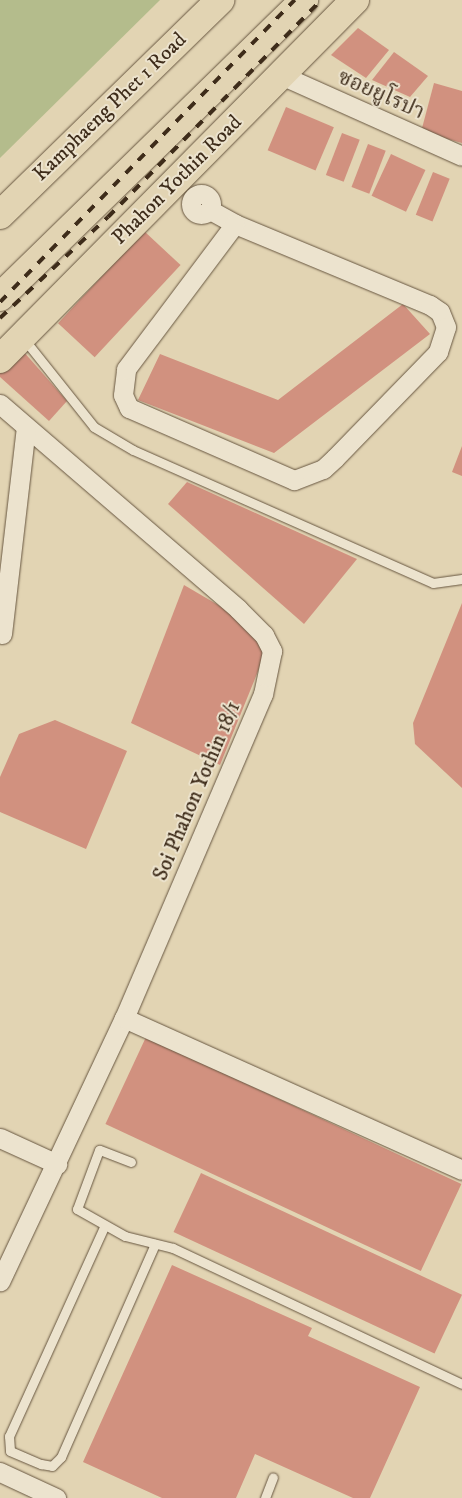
<!DOCTYPE html>
<meta charset="utf-8">
<style>
body{margin:0}
#map{position:relative;width:462px;height:1498px;overflow:hidden;background:#e2d4b3;font-family:"IM FELL DW Pica","Noto Serif Thai",serif}
div>[style]{position:absolute}
.green>*{inset:0;background:#b4bc8c}
.building>*{inset:0;background:#d1917f;transform-origin:0 0}
.roads{filter:drop-shadow(0 0 1px #675640) drop-shadow(0 0 1px #675640)}
.service>*{height:9px;margin:-4.5px;padding:0 4.5px;transform-origin:4.5px;border-radius:4.5px;background:#ece3ce}
.minor>*{height:19px;margin:-9.5px;padding:0 9.5px;transform-origin:9.5px;border-radius:9.5px;background:#ece3ce}
.minor>.ring{margin:-9.5px;padding:0;box-sizing:content-box;background:none;border:19px solid #ece3ce;border-radius:50%}
.primary>*{height:28px;margin:-14px;padding:0 14px;transform-origin:14px;border-radius:14px;background:#e2d4b3}
.rail>*{height:4px;margin-top:-2px;transform-origin:0;background:repeating-linear-gradient(90deg,#3e2c1a 0 9px,transparent 0 18px)}
span{translate:-50% -50%;white-space:nowrap;text-align:center;line-height:1.15;-webkit-text-stroke:4px #ece3ce;paint-order:stroke}
.street-label{font-size:21px;color:#3e2c1a}
</style>
<div id="map">
<div class="green">
<i style="clip-path:polygon(0 0,160px 0,0 158px)"></i>
</div>
<div class="building">
<i style="clip-path:polygon(358px 28px,389px 50px,366px 78px,331px 55px)"></i>
<i style="clip-path:polygon(394px 52px,428px 76px,410px 97px,372px 80px)"></i>
<i style="clip-path:polygon(434px 83px,462px 91px,462px 143px,421px 132px)"></i>
<i style="left:286px;top:107px;width:52px;height:47px;rotate:23deg"></i>
<i style="left:342px;top:133px;width:19px;height:45px;rotate:21deg"></i>
<i style="left:368px;top:144px;width:19px;height:46px;rotate:21deg"></i>
<i style="left:391px;top:154px;width:38px;height:46px;rotate:25deg"></i>
<i style="left:433px;top:172px;width:18px;height:46px;rotate:22deg"></i>
<i style="left:144px;top:231px;width:50px;height:126px;rotate:43deg"></i>
<i style="clip-path:polygon(403px 304px,430px 334px,274px 453px,138px 400px,160px 354px,278px 400px)"></i>
<i style="clip-path:polygon(23px 351px,67px 401px,49px 421px,0 377px,0 372px)"></i>
<i style="clip-path:polygon(462px 446px,462px 476px,452px 472px)"></i>
<i style="clip-path:polygon(187px 482px,357px 559px,304px 624px,168px 504px)"></i>
<i style="clip-path:polygon(184px 585px,254px 626px,267px 649px,220px 765px,131px 723px)"></i>
<i style="clip-path:polygon(462px 603px,462px 788px,415px 744px,413px 723px)"></i>
<i style="clip-path:polygon(55px 720px,127px 751px,86px 849px,0 812px,0 777px,19px 734px)"></i>
<i style="left:146px;top:1037px;width:348px;height:96px;rotate:25deg"></i>
<i style="left:201px;top:1173px;width:288px;height:65px;rotate:25deg"></i>
<i style="clip-path:polygon(172px 1265px,312px 1328px,308px 1336px,420px 1387px,370px 1498px,353px 1498px,255px 1454px,236px 1498px,162px 1498px,83px 1462px)"></i>
</div>
<div class="roads">
<div class="service">
<i style="left:24px;top:339px;width:112px;rotate:51.5deg"></i>
<i style="left:94px;top:427px;width:45px;rotate:30.5deg"></i>
<i style="left:133px;top:450px;width:328px;rotate:23.9deg"></i>
<i style="left:433px;top:583px;width:29px;rotate:-8deg"></i>
<i style="left:131px;top:1162px;width:34px;rotate:-159deg"></i>
<i style="left:99px;top:1150px;width:63px;rotate:110.4deg"></i>
<i style="left:77px;top:1209px;width:55px;rotate:29.4deg"></i>
<i style="left:125px;top:1236px;width:49px;rotate:14deg"></i>
<i style="left:173px;top:1248px;width:319px;rotate:25.2deg"></i>
<i style="left:104px;top:1227px;width:230px;rotate:114.4deg"></i>
<i style="left:9px;top:1436px;width:15px;rotate:86deg"></i>
<i style="left:10px;top:1451px;width:34px;rotate:23deg"></i>
<i style="left:41px;top:1464px;width:11px;rotate:10deg"></i>
<i style="left:52px;top:1466px;width:13px;rotate:-45deg"></i>
<i style="left:61px;top:1457px;width:233px;rotate:-66.2deg"></i>
<i style="left:265px;top:1498px;width:22px;rotate:-69deg"></i>
</div>
<div class="minor">
<i style="left:281px;top:75px;width:198px;rotate:24.1deg"></i>
<i class="ring" style="left:191px;top:194px;width:1px;height:1px"></i>
<i style="left:210px;top:210px;width:29px;rotate:29deg"></i>
<i style="left:235px;top:224px;width:211px;rotate:22.6deg"></i>
<i style="left:430px;top:305px;width:12px;rotate:35deg"></i>
<i style="left:440px;top:312px;width:16px;rotate:68deg"></i>
<i style="left:446px;top:327px;width:26px;rotate:108deg"></i>
<i style="left:438px;top:352px;width:148px;rotate:134.2deg"></i>
<i style="left:335px;top:458px;width:16px;rotate:137deg"></i>
<i style="left:323px;top:469px;width:31px;rotate:159deg"></i>
<i style="left:294px;top:480px;width:180px;rotate:-156.4deg"></i>
<i style="left:129px;top:408px;width:14px;rotate:-115deg"></i>
<i style="left:123px;top:395px;width:26px;rotate:-83deg"></i>
<i style="left:126px;top:369px;width:181px;rotate:-53.1deg"></i>
<i style="left:0;top:404px;width:314px;rotate:40.7deg"></i>
<i style="left:238px;top:609px;width:37px;rotate:45deg"></i>
<i style="left:264px;top:635px;width:18px;rotate:63deg"></i>
<i style="left:272px;top:651px;width:44px;rotate:101.8deg"></i>
<i style="left:263px;top:694px;width:353px;rotate:113.2deg"></i>
<i style="left:124px;top:1018px;width:291px;rotate:115.2deg"></i>
<i style="left:2px;top:634px;width:208px;rotate:-83.4deg"></i>
<i style="left:124px;top:1018px;width:371px;rotate:24.2deg"></i>
<i style="left:0;top:1138px;width:63px;rotate:24.5deg"></i>
<i style="left:0;top:1472px;width:62px;rotate:24.9deg"></i>
</div>
<div class="primary">
<i style="left:0;top:215px;width:308px;rotate:-44.3deg"></i>
<i style="left:0;top:297px;width:425px;rotate:-44.3deg"></i>
<i style="left:0;top:359px;width:505px;rotate:-45.32deg"></i>
</div>
</div>
<div class="rail">
<i style="left:0;top:302px;width:422px;rotate:-45.7deg"></i>
<i style="left:0;top:318px;width:148px;rotate:-43.1deg"></i>
<i style="left:108px;top:217px;width:304px;rotate:-45.5deg"></i>
</div>
<div class="street-label">
<span style="left:381px;top:95px;rotate:24deg">ซอยยูโรปา</span>
<span style="left:110px;top:107px;rotate:-44deg">Kamphaeng Phet 1 Road</span>
<span style="left:177px;top:180px;rotate:-45deg">Phahon Yothin Road</span>
<span style="left:197px;top:791px;rotate:-67deg">Soi Phahon Yothin 18/1</span>
</div>
</div>
